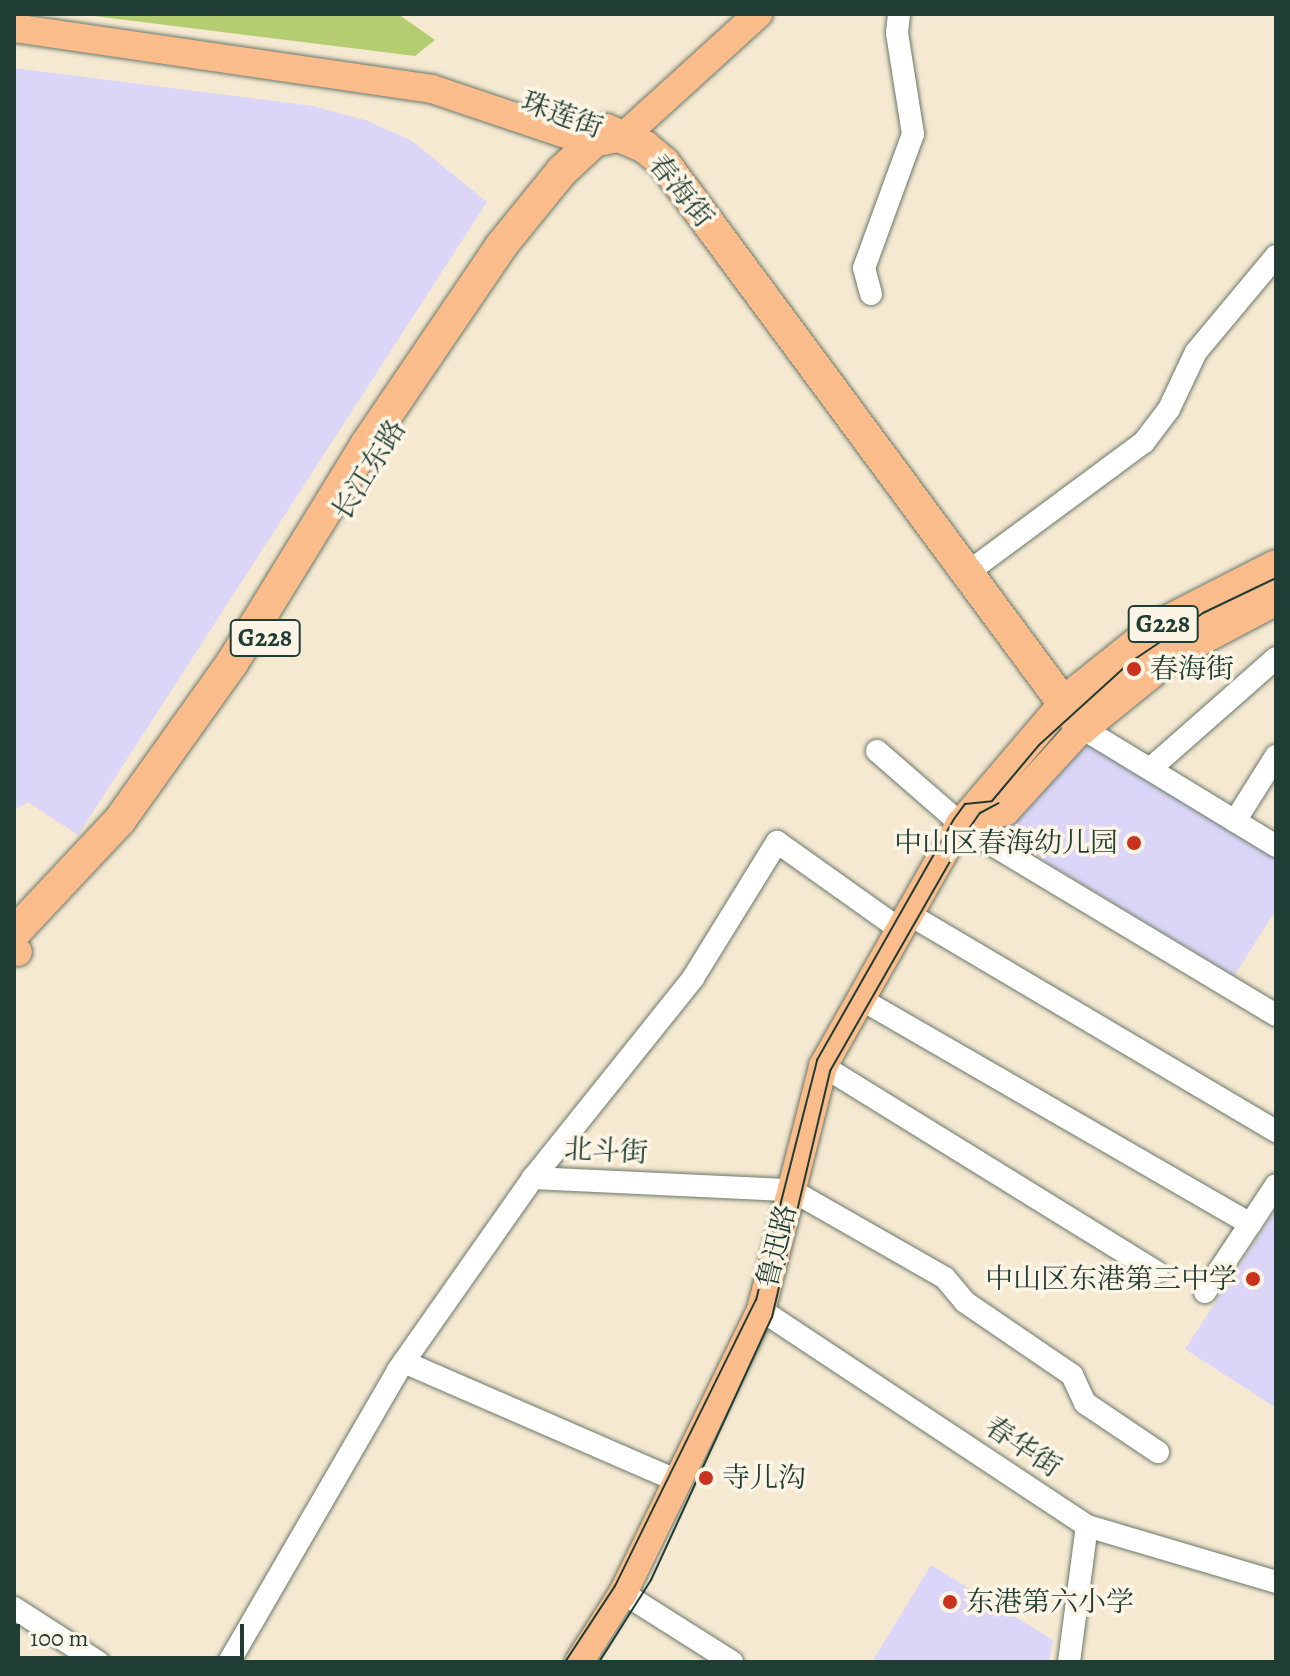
<!DOCTYPE html>
<meta charset="utf-8">
<style>
body{margin:0}
#map{position:relative;width:1290px;height:1676px;overflow:hidden;background:#f6e9d1;font-family:Alegreya,"Noto Serif SC",serif}
div>[style]{position:absolute}
.built>*{inset:0;background:#dbd6f7}
.green>*{inset:0;background:#b5cd71}
.roads{filter:drop-shadow(0 0 2px #6a796b) drop-shadow(0 0 2px #6a796b)}
.minor>*{height:22px;margin:-11px;padding:0 11px;transform-origin:11px;border-radius:11px;background:#fff}
.major>*{height:28px;margin:-14px;padding:0 14px;transform-origin:14px;border-radius:14px;background:#fabc8b}
.highway>*{height:32px;margin:-16px;padding:0 16px;transform-origin:16px;border-radius:16px;background:#fabc8b}
.tram>*{height:2px;margin:-1px;padding:0 1px;transform-origin:1px;border-radius:1px;background:#1f3d34}
.dots>*{width:22px;height:22px;translate:-50% -50%;box-sizing:border-box;border:4px solid #fcf5e5;border-radius:50%}
span{translate:-50% -50%;white-space:nowrap;text-align:center;line-height:1.15;-webkit-text-stroke:7px #fcf5e5;paint-order:stroke}
.shield-label span{padding:2px 6px;background:#fcf5e5;border:2px solid;border-radius:6px;-webkit-text-stroke-width:0}
.shield-label{font-size:26px;color:#1f3d34;font-weight:700}
.street-label{font-size:28px;color:#1f3d34}
.poi-label{font-size:28px;color:#1f3d34}
.left{translate:0 -50%;text-align:left}
.right{translate:-100% -50%;text-align:right}
.frame{position:absolute;inset:0;border:16px solid #1f3d34;pointer-events:none}
.scale{position:absolute;left:16px;top:1624px;width:228px;height:36px;box-sizing:border-box;border:4px solid #1f3d34;border-top:0;padding-left:10px;font-size:24px;line-height:28px;white-space:nowrap;color:#1f3d34;-webkit-text-stroke:6px #fcf5e5;paint-order:stroke}
</style>
<div id="map">
<div class="built">
<i style="clip-path:polygon(14px 68px,313px 106px,368px 121px,412px 141px,487px 202px,78px 835px,28px 802px,14px 810px)"></i>
<i style="clip-path:polygon(1079px 735px,1276px 857px,1276px 910px,1234px 976px,992px 829px)"></i>
<i style="clip-path:polygon(1276px 1209px,1276px 1408px,1185px 1349px)"></i>
<i style="clip-path:polygon(931px 1565px,1053px 1640px,1049px 1662px,872px 1662px)"></i>
</div>
<div class="green">
<i style="clip-path:polygon(78px 14px,398px 14px,435px 40px,415px 56px)"></i>
</div>
<div class="roads">
<div class="minor">
<i style="left:871px;top:294px;width:27px;rotate:-105deg"></i>
<i style="left:864px;top:268px;width:143px;rotate:-69.9deg"></i>
<i style="left:913px;top:134px;width:102px;rotate:-99deg"></i>
<i style="left:897px;top:33px;width:19px;rotate:-84deg"></i>
<i style="left:967px;top:573px;width:220px;rotate:-36.5deg"></i>
<i style="left:1144px;top:442px;width:41px;rotate:-52.9deg"></i>
<i style="left:1169px;top:409px;width:63px;rotate:-64.7deg"></i>
<i style="left:1196px;top:352px;width:125px;rotate:-50.2deg"></i>
<i style="left:1082px;top:728px;width:227px;rotate:31.3deg"></i>
<i style="left:877px;top:751px;width:121px;rotate:41deg"></i>
<i style="left:968px;top:830px;width:359px;rotate:31deg"></i>
<i style="left:1150px;top:769px;width:168px;rotate:-41.4deg"></i>
<i style="left:1235px;top:821px;width:77px;rotate:-57.8deg"></i>
<i style="left:907px;top:913px;width:429px;rotate:30.6deg"></i>
<i style="left:859px;top:998px;width:452px;rotate:30deg"></i>
<i style="left:823px;top:1066px;width:392px;rotate:31.7deg"></i>
<i style="left:533px;top:1178px;width:258px;rotate:2.7deg"></i>
<i style="left:791px;top:1190px;width:177px;rotate:29.7deg"></i>
<i style="left:945px;top:1278px;width:31px;rotate:50deg"></i>
<i style="left:965px;top:1302px;width:130px;rotate:34.3deg"></i>
<i style="left:1072px;top:1375px;width:31px;rotate:65deg"></i>
<i style="left:1085px;top:1403px;width:88px;rotate:33.9deg"></i>
<i style="left:1205px;top:1292px;width:128px;rotate:-56.4deg"></i>
<i style="left:761px;top:1310px;width:391px;rotate:33.5deg"></i>
<i style="left:1087px;top:1526px;width:197px;rotate:16.5deg"></i>
<i style="left:404px;top:1362px;width:299px;rotate:23.5deg"></i>
<i style="left:623px;top:1593px;width:129px;rotate:32.3deg"></i>
<i style="left:14px;top:1608px;width:100px;rotate:32.7deg"></i>
<i style="left:229px;top:1662px;width:337px;rotate:-59.9deg"></i>
<i style="left:398px;top:1370px;width:235px;rotate:-54.9deg"></i>
<i style="left:533px;top:1178px;width:256px;rotate:-51.3deg"></i>
<i style="left:693px;top:978px;width:160px;rotate:-58.3deg"></i>
<i style="left:777px;top:842px;width:148px;rotate:35.4deg"></i>
<i style="left:1069px;top:1662px;width:137px;rotate:-82.5deg"></i>
</div>
<div class="major">
<i style="left:14px;top:28px;width:422px;rotate:8.3deg"></i>
<i style="left:432px;top:89px;width:169px;rotate:18.6deg"></i>
<i style="left:592px;top:143px;width:32px;rotate:-11deg"></i>
<i style="left:623px;top:137px;width:183px;rotate:-42.3deg"></i>
<i style="left:960px;top:824px;width:48px;rotate:-15.8deg"></i>
<i style="left:1006px;top:811px;width:113px;rotate:-47.5deg"></i>
<i style="left:14px;top:951px;width:4px;rotate:14deg"></i>
<i style="left:579px;top:1662px;width:82px;rotate:-57.5deg"></i>
<i style="left:623px;top:1593px;width:315px;rotate:-64deg"></i>
<i style="left:761px;top:1310px;width:252px;rotate:-75.7deg"></i>
<i style="left:823px;top:1066px;width:278px;rotate:-60.5deg"></i>
<i style="left:960px;top:824px;width:159px;rotate:-49.6deg"></i>
</div>
<div class="highway">
<i style="left:1063px;top:703px;width:123px;rotate:-38.7deg"></i>
<i style="left:1159px;top:626px;width:131px;rotate:-27.1deg"></i>
<i style="left:14px;top:933px;width:155px;rotate:-46.8deg"></i>
<i style="left:120px;top:820px;width:193px;rotate:-54.5deg"></i>
<i style="left:232px;top:663px;width:256px;rotate:-58.4deg"></i>
<i style="left:366px;top:445px;width:240px;rotate:-55.8deg"></i>
<i style="left:501px;top:246px;width:97px;rotate:-50.9deg"></i>
<i style="left:562px;top:171px;width:60px;rotate:-43deg"></i>
<i style="left:606px;top:130px;width:43px;rotate:23.6deg"></i>
<i style="left:645px;top:147px;width:25px;rotate:40deg"></i>
<i style="left:664px;top:163px;width:703px;rotate:53.51deg"></i>
<i style="left:1082px;top:728px;width:121px;rotate:-39deg"></i>
<i style="left:1176px;top:652px;width:113px;rotate:-27.9deg"></i>
</div>
</div>
<div class="tram">
<i style="left:565px;top:1662px;width:91px;rotate:-56.7deg"></i>
<i style="left:615px;top:1586px;width:319px;rotate:-63.8deg"></i>
<i style="left:756px;top:1300px;width:248px;rotate:-75.7deg"></i>
<i style="left:817px;top:1060px;width:277px;rotate:-60.4deg"></i>
<i style="left:954px;top:819px;width:19px;rotate:-54deg"></i>
<i style="left:965px;top:804px;width:27px;rotate:-6deg"></i>
<i style="left:992px;top:801px;width:73px;rotate:-50deg"></i>
<i style="left:1039px;top:745px;width:122px;rotate:-42.3deg"></i>
<i style="left:1129px;top:663px;width:89px;rotate:-34deg"></i>
<i style="left:1203px;top:613px;width:81px;rotate:-25.6deg"></i>
<i style="left:599px;top:1662px;width:97px;rotate:-57.6deg"></i>
<i style="left:651px;top:1580px;width:289px;rotate:-65.3deg"></i>
<i style="left:772px;top:1317px;width:253px;rotate:-76.7deg"></i>
<i style="left:830px;top:1071px;width:278px;rotate:-60.2deg"></i>
<i style="left:968px;top:830px;width:21px;rotate:-55deg"></i>
<i style="left:980px;top:813px;width:21px;rotate:-28deg"></i>
</div>
<div class="dots">
<i style="left:1134px;top:669px;background:#c8321e"></i>
<i style="left:1134px;top:843px;background:#c8321e"></i>
<i style="left:1253px;top:1279px;background:#c8321e"></i>
<i style="left:706px;top:1478px;background:#c8321e"></i>
<i style="left:950px;top:1602px;background:#c8321e"></i>
</div>
<div class="shield-label">
<span style="left:1163px;top:624px">G228</span>
<span style="left:265px;top:638px">G228</span>
</div>
<div class="street-label">
<span style="left:562px;top:115px;rotate:20deg">珠莲街</span>
<span style="left:681px;top:191px;rotate:51deg">春海街</span>
<span style="left:369px;top:470px;rotate:-58deg">长江东路</span>
<span style="left:606px;top:1151px;rotate:3deg">北斗街</span>
<span style="left:777px;top:1246px;rotate:-76deg">鲁迅路</span>
<span style="left:1023px;top:1447px;rotate:34deg">春华街</span>
</div>
<div class="poi-label">
<span class="left" style="left:1150px;top:669px">春海街</span>
<span class="right" style="left:1118px;top:843px">中山区春海幼儿园</span>
<span class="right" style="left:1237px;top:1279px">中山区东港第三中学</span>
<span class="left" style="left:722px;top:1478px">寺儿沟</span>
<span class="left" style="left:966px;top:1602px">东港第六小学</span>
</div>
<div class="frame"></div>
<div class="scale">100 m</div>
</div>
